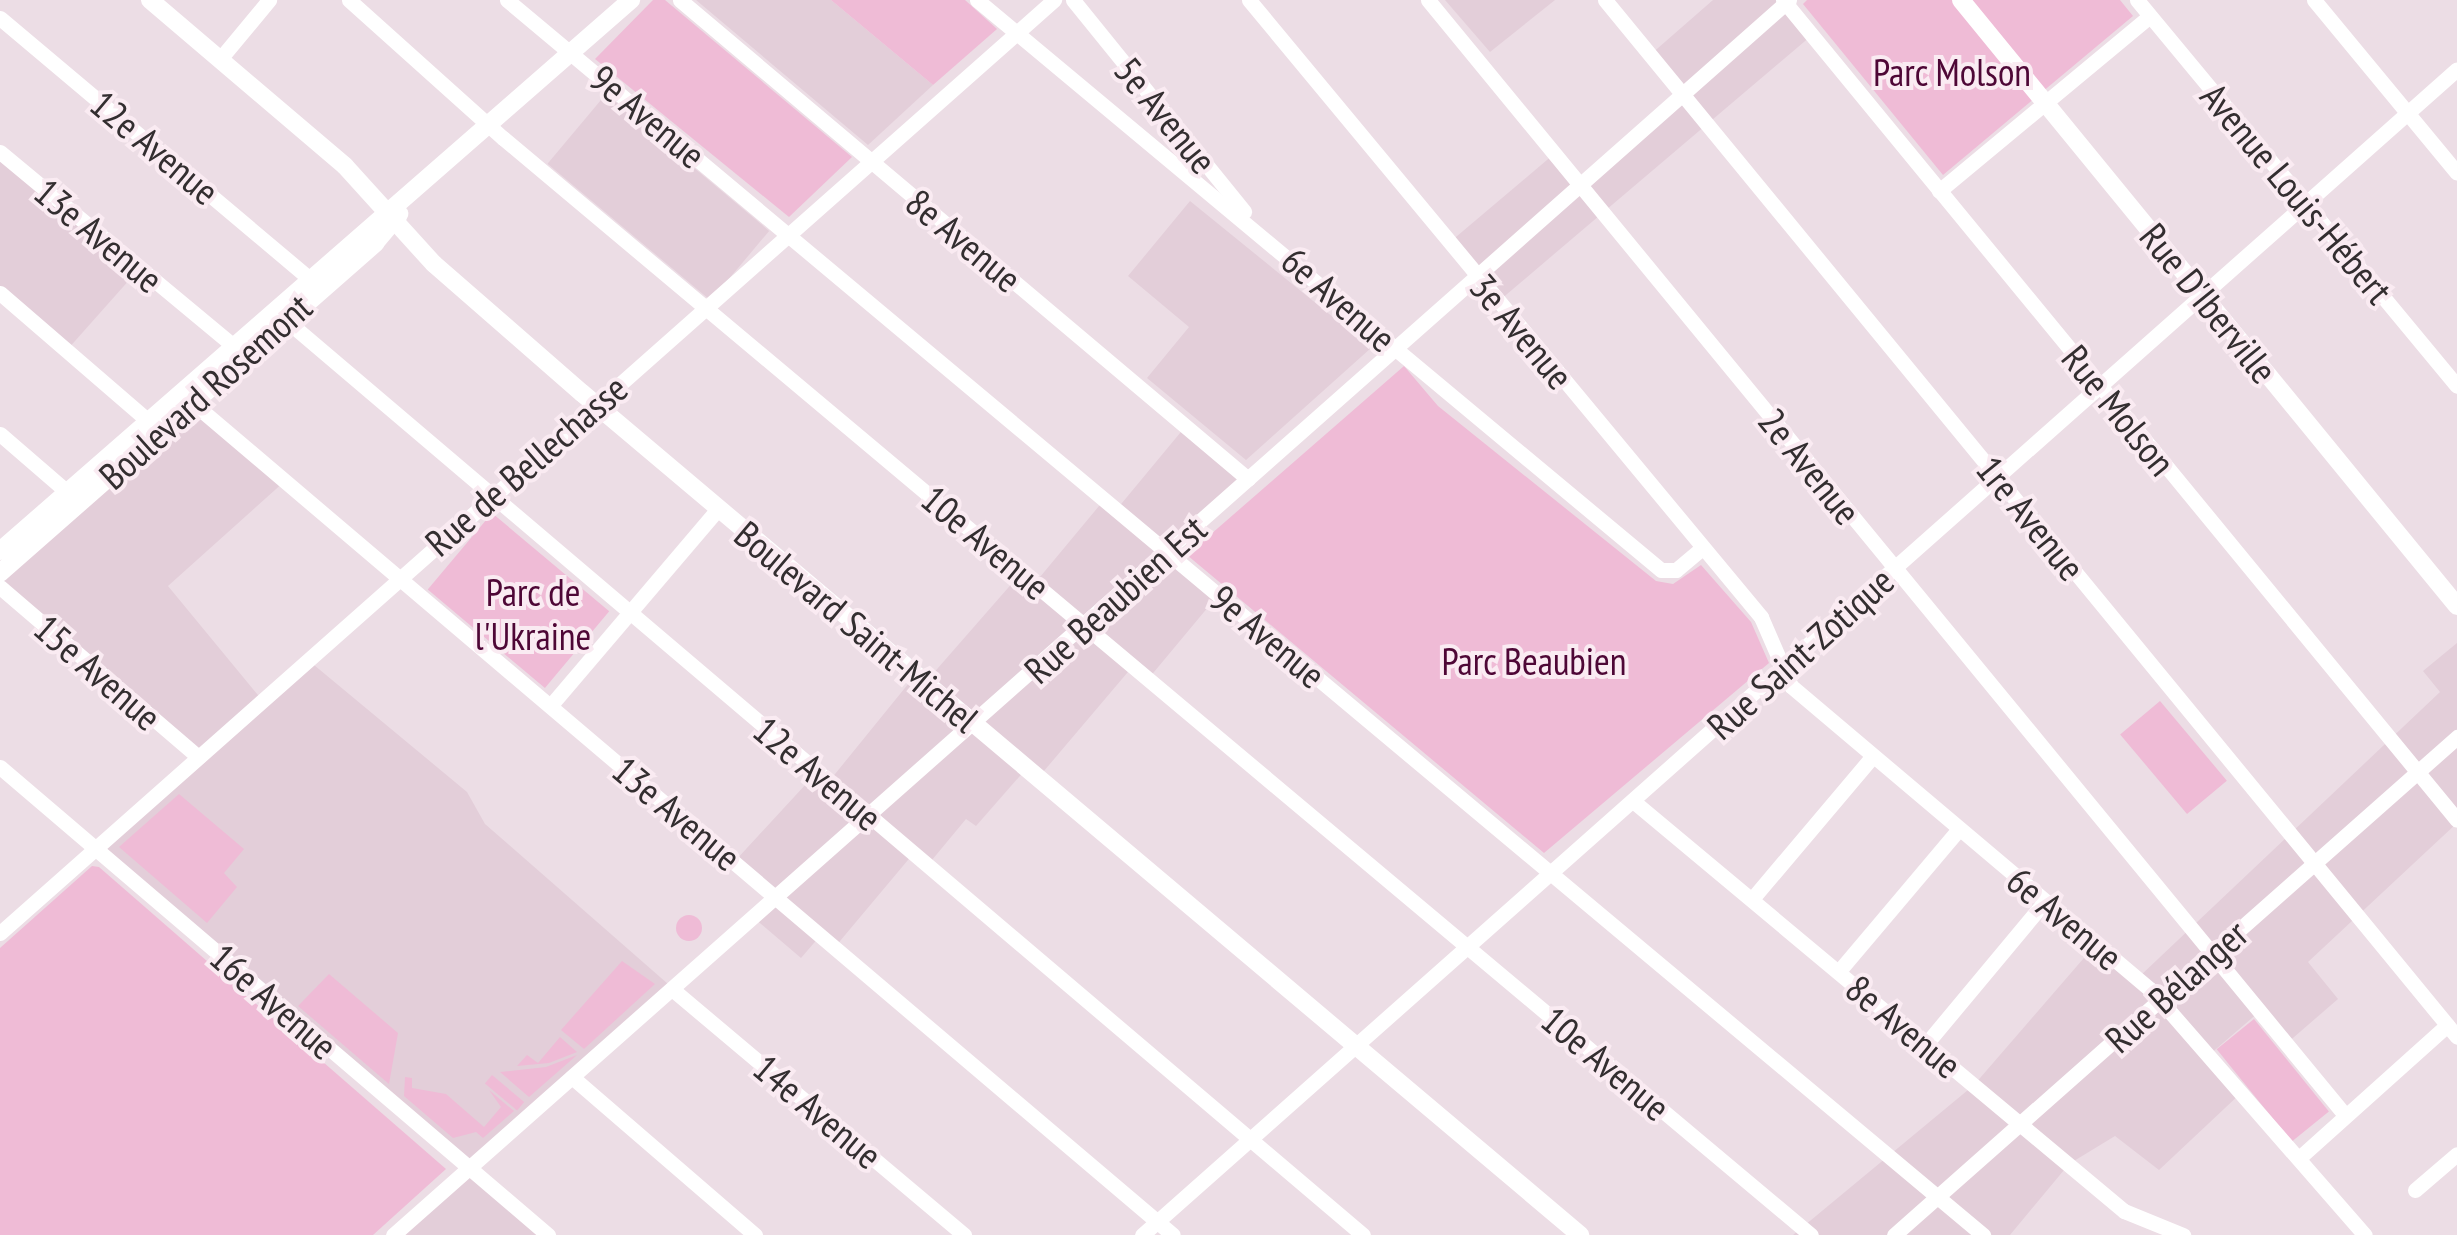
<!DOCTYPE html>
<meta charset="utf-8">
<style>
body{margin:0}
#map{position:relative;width:2457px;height:1235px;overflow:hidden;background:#ecdde5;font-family:"PT Sans Narrow",sans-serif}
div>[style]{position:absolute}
.built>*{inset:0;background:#e3ced9;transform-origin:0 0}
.green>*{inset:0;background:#efbbd6;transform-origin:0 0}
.round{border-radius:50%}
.minor>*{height:15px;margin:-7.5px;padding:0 7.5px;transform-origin:7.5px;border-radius:7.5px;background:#fff}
.major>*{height:18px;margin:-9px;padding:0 9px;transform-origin:9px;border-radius:9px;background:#fff}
span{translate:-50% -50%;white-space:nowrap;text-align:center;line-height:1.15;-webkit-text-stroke:8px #faebf2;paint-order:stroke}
.park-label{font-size:38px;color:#4e0736}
.street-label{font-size:38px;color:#332e30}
</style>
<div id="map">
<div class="built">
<i style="clip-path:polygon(696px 0,831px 0,933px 85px,868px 145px)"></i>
<i style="clip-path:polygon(1445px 0,1555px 0,1490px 52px)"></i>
<i style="clip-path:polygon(1713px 0,1789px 0,1811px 36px,1500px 300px,1450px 242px,1554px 154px,1579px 185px,1681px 94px,1650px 55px)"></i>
<i style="left:606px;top:94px;width:213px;height:91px;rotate:40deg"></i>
<i style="clip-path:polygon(0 152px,139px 269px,67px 350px,0 293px)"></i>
<i style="clip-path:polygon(1190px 201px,1371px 348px,1246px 460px,1147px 378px,1189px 327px,1128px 276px)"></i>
<i style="clip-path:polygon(193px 402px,285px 481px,168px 586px,262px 700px,308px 660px,467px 792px,485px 824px,668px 984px,470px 1167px,548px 1235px,393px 1235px,469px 1168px,95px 848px,197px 757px,0 587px,0 573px)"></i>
<i style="clip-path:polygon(1185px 427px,1248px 479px,1168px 552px,1219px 594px,1149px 678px,1133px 666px,1038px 778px,1026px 769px,976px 826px,966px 819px,927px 866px,913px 854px,835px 947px,820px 936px,801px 958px,754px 918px,776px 898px,735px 861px,818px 771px,831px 779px,913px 678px,931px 676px,1022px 572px,1035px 583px,1104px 500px,1117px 509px)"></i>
<i style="clip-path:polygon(2457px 643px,2457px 823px,2308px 962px,2338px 999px,2286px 1044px,2259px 1012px,2209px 1055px,2241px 1093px,2159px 1170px,2115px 1136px,2069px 1164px,2010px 1235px,1793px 1235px,1974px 1085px,2096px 944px,2140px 976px,2440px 692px,2423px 671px)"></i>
</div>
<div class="green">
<i style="clip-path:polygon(653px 0,665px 0,852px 157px,789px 217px,595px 59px)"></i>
<i style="clip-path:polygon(831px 0,965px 0,997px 29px,933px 85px)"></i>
<i style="clip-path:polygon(1807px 0,2120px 0,2133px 16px,1943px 175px,1803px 4px)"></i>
<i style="clip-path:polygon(1404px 366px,1438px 406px,1656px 581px,1673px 584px,1701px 565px,1751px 622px,1769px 663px,1544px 853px,1187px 555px)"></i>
<i style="left:492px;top:513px;width:153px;height:100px;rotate:40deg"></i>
<i style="left:2160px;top:701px;width:104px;height:52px;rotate:50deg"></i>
<i style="clip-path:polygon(179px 794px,244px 849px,224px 873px,237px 887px,207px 923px,119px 847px)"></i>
<i style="clip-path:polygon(92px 866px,99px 867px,446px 1169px,373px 1235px,0 1235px,0 948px)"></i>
<i class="round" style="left:676px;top:915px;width:26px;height:26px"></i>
<i style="clip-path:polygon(622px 961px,655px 984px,584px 1049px,561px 1030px)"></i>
<i style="clip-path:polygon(329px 974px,398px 1033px,389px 1084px,298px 1006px)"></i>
<i style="left:2254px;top:1019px;width:119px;height:48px;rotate:51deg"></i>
<i style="clip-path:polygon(560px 1037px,577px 1052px,549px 1063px,517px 1066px,527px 1055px,538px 1063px)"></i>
<i style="clip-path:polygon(577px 1055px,529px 1097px,500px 1072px,546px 1067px)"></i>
<i style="left:492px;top:1075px;width:42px;height:11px;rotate:40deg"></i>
<i style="clip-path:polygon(405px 1077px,412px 1078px,412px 1088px,446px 1094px,484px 1127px,501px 1107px,489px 1090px,514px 1111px,483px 1138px,476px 1132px,453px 1138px,404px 1096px)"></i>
</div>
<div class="minor">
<i style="left:349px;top:0;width:207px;rotate:41.9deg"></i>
<i style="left:503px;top:138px;width:1707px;rotate:39.99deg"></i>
<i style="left:507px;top:0;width:1925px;rotate:39.92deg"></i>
<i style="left:680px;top:0;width:743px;rotate:40.14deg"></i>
<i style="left:977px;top:0;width:890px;rotate:39.81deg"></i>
<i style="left:1661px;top:570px;width:15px"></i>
<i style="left:1676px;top:570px;width:33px;rotate:-40deg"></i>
<i style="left:1073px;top:0;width:272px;rotate:51deg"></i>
<i style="left:1249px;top:0;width:802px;rotate:50.31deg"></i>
<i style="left:1761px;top:617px;width:75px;rotate:66.5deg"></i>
<i style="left:1791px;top:686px;width:471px;rotate:40.2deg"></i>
<i style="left:2151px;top:990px;width:325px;rotate:48.9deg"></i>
<i style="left:1428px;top:0;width:1444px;rotate:50.57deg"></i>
<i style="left:1605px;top:0;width:1342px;rotate:50.59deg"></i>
<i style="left:1783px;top:0;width:1061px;rotate:50.58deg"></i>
<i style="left:2137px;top:0;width:501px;rotate:50.34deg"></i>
<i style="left:2314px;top:0;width:224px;rotate:50.4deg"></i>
<i style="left:0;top:18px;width:404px;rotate:40.1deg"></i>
<i style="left:220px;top:59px;width:77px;rotate:-50.3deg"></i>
<i style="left:0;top:152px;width:315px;rotate:39.7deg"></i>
<i style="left:1939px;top:191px;width:274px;rotate:-39.7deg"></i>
<i style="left:0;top:293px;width:194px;rotate:40.8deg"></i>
<i style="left:280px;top:315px;width:1421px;rotate:40.35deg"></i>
<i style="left:187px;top:398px;width:1293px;rotate:40.33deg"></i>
<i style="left:0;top:434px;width:96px;rotate:40.8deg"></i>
<i style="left:0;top:587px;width:261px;rotate:40.6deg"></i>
<i style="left:551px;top:705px;width:257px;rotate:-49.6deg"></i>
<i style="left:0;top:767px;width:721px;rotate:40.5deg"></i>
<i style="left:1633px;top:801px;width:640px;rotate:39.86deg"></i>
<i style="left:2124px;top:1211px;width:64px;rotate:22.1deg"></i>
<i style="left:1752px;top:899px;width:187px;rotate:-49.8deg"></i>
<i style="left:0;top:933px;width:1408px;rotate:-41.52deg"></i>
<i style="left:1839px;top:971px;width:186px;rotate:-49.8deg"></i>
<i style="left:672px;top:989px;width:382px;rotate:40.1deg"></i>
<i style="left:1926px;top:1044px;width:186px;rotate:-50.2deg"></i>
<i style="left:572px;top:1077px;width:242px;rotate:40.8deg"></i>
<i style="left:2299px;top:1158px;width:199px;rotate:-41.9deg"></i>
<i style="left:2415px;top:1190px;width:55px;rotate:-40.6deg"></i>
<i style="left:393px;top:1235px;width:1864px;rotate:-41.5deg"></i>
<i style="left:1142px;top:1235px;width:1757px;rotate:-41.56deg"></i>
<i style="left:1894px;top:1235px;width:752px;rotate:-41.49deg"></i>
</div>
<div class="major">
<i style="left:150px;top:0;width:256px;rotate:40.4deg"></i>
<i style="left:345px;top:166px;width:132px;rotate:47.8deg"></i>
<i style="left:434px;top:264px;width:196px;rotate:41.1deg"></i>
<i style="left:582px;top:393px;width:1306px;rotate:40.15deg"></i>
<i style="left:1961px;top:0;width:783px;rotate:50.7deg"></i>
<i style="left:0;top:551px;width:838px;rotate:-41.13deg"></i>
<i style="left:0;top:573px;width:500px;rotate:-41.3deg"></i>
<i style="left:375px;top:243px;width:38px;rotate:-50deg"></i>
</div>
<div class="park-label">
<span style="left:1952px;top:72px">Parc Molson</span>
<span style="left:533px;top:614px">Parc de<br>l'Ukraine</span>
<span style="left:1534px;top:661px">Parc Beaubien</span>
</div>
<div class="street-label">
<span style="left:1166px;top:115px;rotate:51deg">5e Avenue</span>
<span style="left:648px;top:116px;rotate:40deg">9e Avenue</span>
<span style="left:155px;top:147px;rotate:40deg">12e Avenue</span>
<span style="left:2297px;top:193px;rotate:50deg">Avenue Louis-Hébert</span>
<span style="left:99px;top:235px;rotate:40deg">13e Avenue</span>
<span style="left:964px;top:240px;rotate:40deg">8e Avenue</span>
<span style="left:1339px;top:299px;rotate:41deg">6e Avenue</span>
<span style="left:2209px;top:303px;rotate:51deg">Rue D'Iberville</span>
<span style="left:1522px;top:331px;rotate:50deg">3e Avenue</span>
<span style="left:205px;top:391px;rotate:-42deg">Boulevard Rosemont</span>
<span style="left:2119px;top:410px;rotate:51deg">Rue Molson</span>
<span style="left:526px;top:465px;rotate:-41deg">Rue de Bellechasse</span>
<span style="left:1810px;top:466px;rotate:51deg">2e Avenue</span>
<span style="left:2031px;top:518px;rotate:51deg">1re Avenue</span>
<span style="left:986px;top:542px;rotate:40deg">10e Avenue</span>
<span style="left:1115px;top:599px;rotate:-42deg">Rue Beaubien Est</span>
<span style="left:857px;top:626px;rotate:40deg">Boulevard Saint-Michel</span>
<span style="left:1268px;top:636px;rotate:40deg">9e Avenue</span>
<span style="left:1800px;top:653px;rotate:-42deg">Rue Saint-Zotique</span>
<span style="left:98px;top:672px;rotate:41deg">15e Avenue</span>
<span style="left:818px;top:773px;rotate:40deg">12e Avenue</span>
<span style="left:677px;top:813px;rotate:40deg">13e Avenue</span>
<span style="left:2065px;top:918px;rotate:40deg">6e Avenue</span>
<span style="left:2176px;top:986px;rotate:-42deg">Rue Bélanger</span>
<span style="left:274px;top:1001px;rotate:41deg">16e Avenue</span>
<span style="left:1904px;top:1026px;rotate:40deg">8e Avenue</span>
<span style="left:1606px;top:1063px;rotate:40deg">10e Avenue</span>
<span style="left:818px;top:1111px;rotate:40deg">14e Avenue</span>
</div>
</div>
